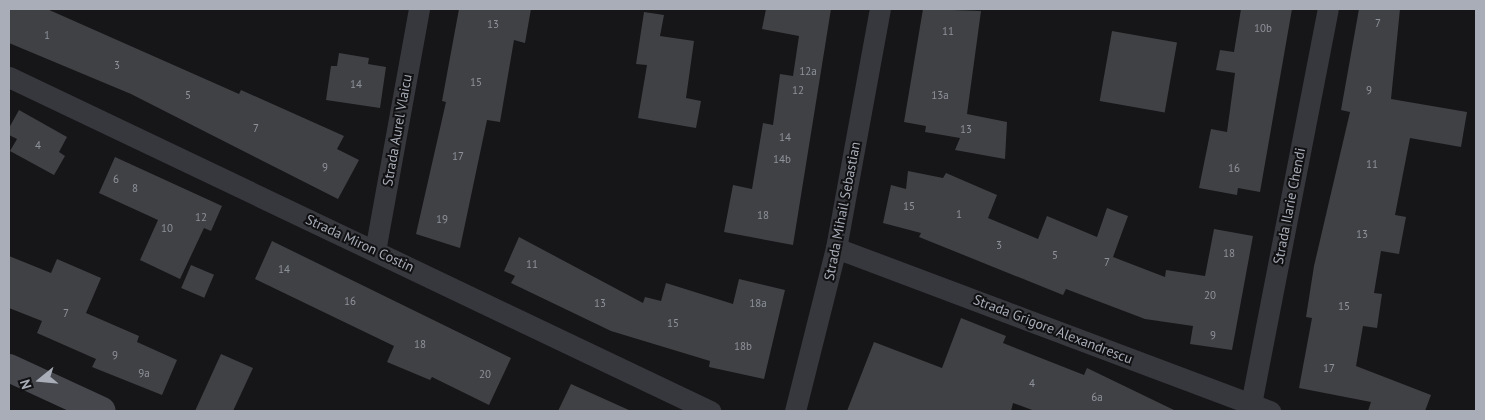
<!DOCTYPE html>
<style>
body{margin:0}
#map{position:relative;width:1485px;height:420px;overflow:hidden;background:#161618;font-family:"PT Sans",sans-serif}
div>[style]{position:absolute}
.building>*{inset:0;background:#404145;transform-origin:0 0}
.street>*{height:21px;margin:-10.5px;padding:0 10.5px;transform-origin:10.5px;border-radius:10.5px;background:#37383d}
.secondary>*{height:28px;margin:-14px;padding:0 14px;transform-origin:14px;border-radius:14px;background:#45474d}
span{translate:-50% -50%;white-space:nowrap;text-align:center;line-height:1.15;-webkit-text-stroke:4px #111113;paint-order:stroke}
.number-label{font-size:11px;color:#8e929b}
.number-label span{-webkit-text-stroke-width:0}
.street-label{font-size:14px;color:#a8adb8}
.frame{position:absolute;inset:0;border:10px solid #a8adb8;pointer-events:none}
.north{position:absolute;left:15px;top:355px;width:50px;height:50px;-webkit-text-stroke:4px #111113;paint-order:stroke;rotate:253deg;font-size:14px;font-weight:700;line-height:20px;text-align:center;color:#a8adb8}
.north::after{content:'';display:block;margin:auto;width:18px;height:22px;background:#a8adb8;clip-path:polygon(50% 0,100% 100%,50% 72%,0 100%)}
</style>
<div id="map">
<div class="building">
<i style="clip-path:polygon(9px 9px,47px 9px,239px 94px,241px 90px,344px 136px,337px 149px,359px 160px,338px 199px,131px 94px,9px 43px)"></i>
<i style="clip-path:polygon(459px 9px,531px 9px,525px 43px,514px 40px,500px 122px,487px 120px,460px 248px,416px 234px,446px 102px,442px 101px)"></i>
<i style="clip-path:polygon(766px 9px,831px 9px,793px 245px,724px 232px,733px 185px,752px 189px,763px 123px,773px 125px,780px 74px,793px 76px,799px 36px,762px 29px)"></i>
<i style="clip-path:polygon(923px 9px,981px 11px,967px 114px,1007px 122px,1005px 159px,955px 150px,960px 138px,925px 132px,926px 126px,904px 122px)"></i>
<i style="clip-path:polygon(1241px 9px,1292px 9px,1260px 192px,1238px 188px,1237px 195px,1199px 188px,1211px 129px,1227px 132px,1235px 73px,1216px 70px,1220px 50px,1234px 52px)"></i>
<i style="clip-path:polygon(1359px 9px,1400px 9px,1391px 99px,1467px 112px,1461px 147px,1410px 138px,1395px 215px,1406px 217px,1399px 254px,1381px 251px,1374px 293px,1382px 294px,1377px 328px,1363px 326px,1356px 366px,1431px 395px,1425px 411px,1368px 411px,1371px 402px,1299px 388px,1312px 318px,1306px 317px,1314px 266px,1350px 112px,1341px 110px)"></i>
<i style="clip-path:polygon(644px 12px,664px 15px,660px 36px,694px 41px,686px 98px,701px 101px,696px 128px,638px 118px,647px 65px,636px 64px)"></i>
<i style="left:1112px;top:31px;width:66px;height:71px;rotate:10deg"></i>
<i style="clip-path:polygon(339px 53px,369px 58px,368px 64px,386px 67px,380px 108px,326px 100px,331px 66px,337px 66px)"></i>
<i style="clip-path:polygon(19px 110px,67px 137px,59px 152px,65px 156px,54px 175px,10px 151px,17px 139px,9px 135px,9px 128px)"></i>
<i style="clip-path:polygon(115px 157px,222px 206px,211px 231px,204px 228px,180px 279px,140px 260px,158px 220px,99px 193px)"></i>
<i style="clip-path:polygon(908px 171px,943px 178px,946px 173px,997px 195px,988px 218px,1038px 239px,1047px 216px,1097px 237px,1107px 208px,1128px 216px,1113px 257px,1165px 277px,1166px 270px,1205px 276px,1214px 229px,1253px 236px,1232px 350px,1190px 344px,1193px 326px,1145px 319px,1066px 289px,1063px 295px,919px 237px,921px 233px,883px 223px,891px 185px,906px 189px)"></i>
<i style="clip-path:polygon(519px 237px,643px 303px,645px 297px,661px 301px,666px 283px,733px 304px,739px 279px,785px 290px,764px 379px,709px 367px,710px 361px,611px 331px,511px 283px,515px 276px,504px 271px)"></i>
<i style="clip-path:polygon(272px 241px,511px 358px,489px 405px,432px 377px,430px 380px,387px 362px,394px 346px,255px 279px)"></i>
<i style="clip-path:polygon(9px 256px,51px 273px,57px 259px,101px 278px,86px 313px,139px 336px,137px 342px,177px 360px,162px 395px,92px 367px,96px 359px,37px 333px,42px 321px,9px 308px)"></i>
<i style="left:191px;top:265px;width:25px;height:25px;rotate:23deg"></i>
<i style="clip-path:polygon(961px 318px,1006px 336px,1003px 343px,1084px 375px,1087px 368px,1176px 411px,1035px 411px,1013px 403px,1011px 411px,847px 411px,874px 342px,942px 368px)"></i>
<i style="clip-path:polygon(221px 354px,253px 368px,233px 411px,195px 411px)"></i>
<i style="clip-path:polygon(571px 384px,631px 411px,558px 411px)"></i>
</div>
<div class="street">
<i style="left:9px;top:77px;width:777px;rotate:25.48deg"></i>
<i style="left:836px;top:248px;width:464px;rotate:20.6deg"></i>
<i style="left:375px;top:251px;width:246px;rotate:-79.7deg"></i>
<i style="left:1251px;top:404px;width:402px;rotate:-79deg"></i>
<i style="left:795px;top:411px;width:168px;rotate:-75.9deg"></i>
<i style="left:836px;top:248px;width:243px;rotate:-79.6deg"></i>
</div>
<div class="secondary">
<i style="left:9px;top:368px;width:102px;rotate:24.8deg"></i>
</div>
<div class="number-label">
<span style="left:1378px;top:23px">7</span>
<span style="left:493px;top:24px">13</span>
<span style="left:1263px;top:28px">10b</span>
<span style="left:948px;top:31px">11</span>
<span style="left:47px;top:35px">1</span>
<span style="left:117px;top:65px">3</span>
<span style="left:808px;top:71px">12a</span>
<span style="left:476px;top:82px">15</span>
<span style="left:356px;top:84px">14</span>
<span style="left:798px;top:90px">12</span>
<span style="left:1369px;top:90px">9</span>
<span style="left:188px;top:95px">5</span>
<span style="left:940px;top:95px">13a</span>
<span style="left:256px;top:128px">7</span>
<span style="left:966px;top:129px">13</span>
<span style="left:785px;top:137px">14</span>
<span style="left:38px;top:145px">4</span>
<span style="left:458px;top:156px">17</span>
<span style="left:782px;top:159px">14b</span>
<span style="left:1372px;top:164px">11</span>
<span style="left:325px;top:167px">9</span>
<span style="left:1234px;top:168px">16</span>
<span style="left:116px;top:179px">6</span>
<span style="left:135px;top:188px">8</span>
<span style="left:909px;top:206px">15</span>
<span style="left:959px;top:214px">1</span>
<span style="left:763px;top:215px">18</span>
<span style="left:201px;top:217px">12</span>
<span style="left:442px;top:219px">19</span>
<span style="left:167px;top:228px">10</span>
<span style="left:1362px;top:234px">13</span>
<span style="left:999px;top:245px">3</span>
<span style="left:1229px;top:253px">18</span>
<span style="left:1055px;top:255px">5</span>
<span style="left:1107px;top:262px">7</span>
<span style="left:532px;top:264px">11</span>
<span style="left:284px;top:269px">14</span>
<span style="left:1210px;top:295px">20</span>
<span style="left:350px;top:301px">16</span>
<span style="left:600px;top:303px">13</span>
<span style="left:758px;top:303px">18a</span>
<span style="left:1344px;top:306px">15</span>
<span style="left:66px;top:313px">7</span>
<span style="left:673px;top:323px">15</span>
<span style="left:1213px;top:335px">9</span>
<span style="left:420px;top:344px">18</span>
<span style="left:743px;top:346px">18b</span>
<span style="left:115px;top:355px">9</span>
<span style="left:1329px;top:368px">17</span>
<span style="left:144px;top:373px">9a</span>
<span style="left:485px;top:374px">20</span>
<span style="left:1032px;top:383px">4</span>
<span style="left:1097px;top:397px">6a</span>
</div>
<div class="street-label">
<span style="left:397px;top:130px;rotate:-80deg">Strada Aurel Vlaicu</span>
<span style="left:1289px;top:206px;rotate:-79deg">Strada Ilarie Chendi</span>
<span style="left:842px;top:211px;rotate:-79deg">Strada Mihail Sebastian</span>
<span style="left:360px;top:243px;rotate:25deg">Strada Miron Costin</span>
<span style="left:1053px;top:329px;rotate:21deg">Strada Grigore Alexandrescu</span>
</div>
<div class="frame"></div>
<div class="north">N</div>
</div>
